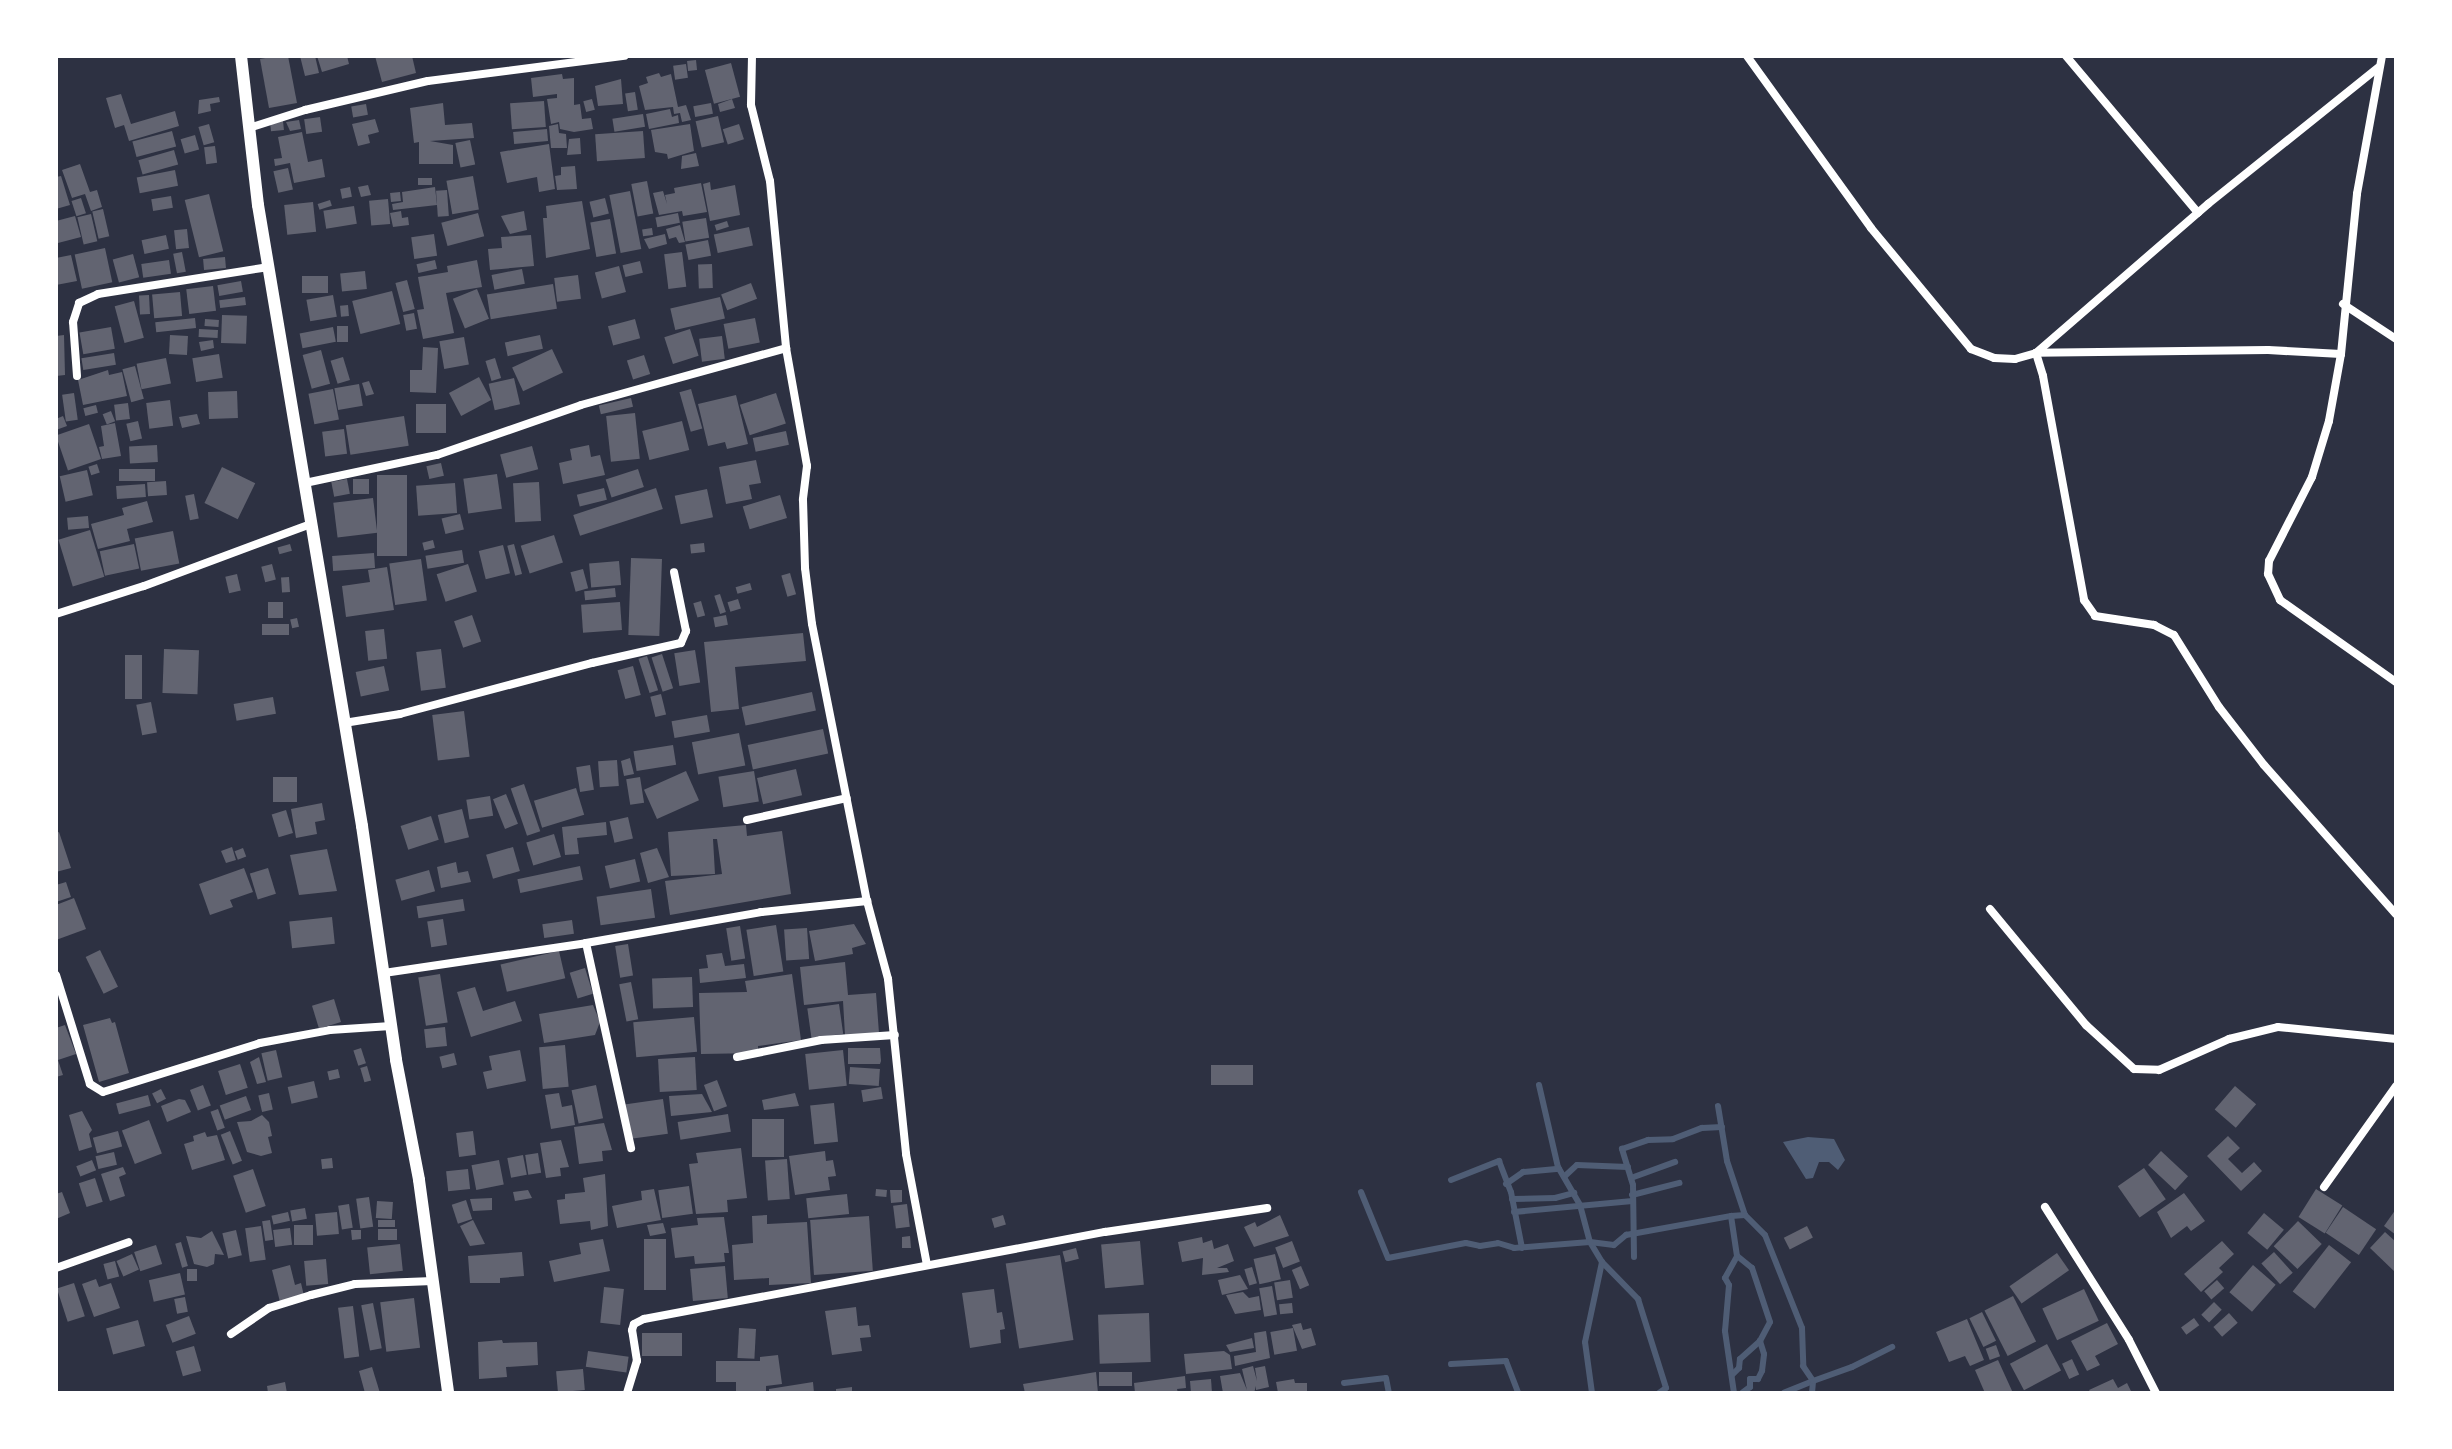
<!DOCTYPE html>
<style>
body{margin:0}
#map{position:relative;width:2452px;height:1449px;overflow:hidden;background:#2d3142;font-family:Poppins,sans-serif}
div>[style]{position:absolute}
.water>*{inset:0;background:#4f5d75}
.stream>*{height:6px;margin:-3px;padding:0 3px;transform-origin:3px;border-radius:3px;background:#4f5d75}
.building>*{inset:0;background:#626471;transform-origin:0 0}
.minor>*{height:8px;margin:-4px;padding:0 4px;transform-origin:4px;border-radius:4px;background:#fff}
.tertiary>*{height:12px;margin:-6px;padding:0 6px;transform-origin:6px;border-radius:6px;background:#fff}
span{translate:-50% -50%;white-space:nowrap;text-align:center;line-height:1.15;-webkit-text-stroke:6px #fff;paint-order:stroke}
.frame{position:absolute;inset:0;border:58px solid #fff;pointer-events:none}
</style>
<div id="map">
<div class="water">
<i style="clip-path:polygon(1808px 1137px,1834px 1139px,1845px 1160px,1838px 1170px,1829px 1162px,1819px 1162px,1813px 1178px,1806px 1179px,1783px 1142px)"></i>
</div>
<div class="stream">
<i style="left:1539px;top:1085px;width:84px;rotate:77deg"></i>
<i style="left:1558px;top:1167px;width:44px;rotate:59.9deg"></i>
<i style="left:1580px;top:1205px;width:38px;rotate:75deg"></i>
<i style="left:1590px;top:1242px;width:23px;rotate:59deg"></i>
<i style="left:1602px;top:1262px;width:52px;rotate:45.8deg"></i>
<i style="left:1638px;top:1299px;width:93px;rotate:72.5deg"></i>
<i style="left:1666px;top:1388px;width:9px;rotate:144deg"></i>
<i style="left:1718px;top:1106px;width:56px;rotate:80.7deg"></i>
<i style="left:1727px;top:1161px;width:57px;rotate:71.6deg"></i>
<i style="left:1745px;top:1215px;width:28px;rotate:45deg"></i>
<i style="left:1765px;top:1235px;width:100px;rotate:68.3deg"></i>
<i style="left:1802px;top:1328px;width:38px;rotate:88deg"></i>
<i style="left:1803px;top:1366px;width:18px;rotate:56deg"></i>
<i style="left:1813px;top:1381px;width:31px;rotate:158deg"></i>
<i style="left:1565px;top:1176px;width:16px;rotate:-43deg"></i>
<i style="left:1577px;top:1165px;width:51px;rotate:2.2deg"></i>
<i style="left:1631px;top:1178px;width:47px;rotate:-20deg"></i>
<i style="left:1451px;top:1180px;width:52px;rotate:-21.6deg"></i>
<i style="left:1499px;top:1161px;width:33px;rotate:69deg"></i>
<i style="left:1511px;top:1192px;width:57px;rotate:78.9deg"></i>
<i style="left:1506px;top:1184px;width:21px;rotate:-35deg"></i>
<i style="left:1523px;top:1172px;width:36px;rotate:-5deg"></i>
<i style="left:1361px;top:1192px;width:71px;rotate:67.8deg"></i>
<i style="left:1388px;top:1258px;width:79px;rotate:-10.9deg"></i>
<i style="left:1466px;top:1243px;width:14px;rotate:12deg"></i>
<i style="left:1480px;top:1246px;width:18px;rotate:-9deg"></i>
<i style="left:1498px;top:1243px;width:17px;rotate:17deg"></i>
<i style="left:1514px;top:1248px;width:76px;rotate:-4.5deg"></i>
<i style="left:1590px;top:1242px;width:24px;rotate:7deg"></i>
<i style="left:1614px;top:1245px;width:16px;rotate:-40deg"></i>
<i style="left:1626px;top:1235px;width:107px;rotate:-10.3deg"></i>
<i style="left:1632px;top:1195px;width:49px;rotate:-14.3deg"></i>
<i style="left:1512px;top:1199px;width:43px;rotate:-1.3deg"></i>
<i style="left:1555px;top:1198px;width:20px;rotate:-15deg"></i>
<i style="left:1514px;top:1212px;width:119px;rotate:-5.3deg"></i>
<i style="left:1634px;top:1257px;width:72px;rotate:-90.8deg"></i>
<i style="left:1633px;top:1185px;width:38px;rotate:-107deg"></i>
<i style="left:1622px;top:1149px;width:28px;rotate:-19deg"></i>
<i style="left:1648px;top:1140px;width:25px;rotate:-2deg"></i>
<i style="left:1673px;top:1139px;width:31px;rotate:-21deg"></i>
<i style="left:1702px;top:1128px;width:20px;rotate:-3deg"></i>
<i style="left:1451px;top:1364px;width:55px;rotate:-3.1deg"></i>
<i style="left:1506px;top:1361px;width:34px;rotate:69deg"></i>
<i style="left:1732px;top:1375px;width:10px;rotate:-45deg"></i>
<i style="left:1739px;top:1368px;width:9px;rotate:-84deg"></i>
<i style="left:1740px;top:1359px;width:27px;rotate:-42deg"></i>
<i style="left:1760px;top:1341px;width:21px;rotate:-62deg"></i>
<i style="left:1770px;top:1322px;width:57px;rotate:-108.4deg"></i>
<i style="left:1752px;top:1268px;width:19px;rotate:-141deg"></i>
<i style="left:1344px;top:1383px;width:42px;rotate:-6.8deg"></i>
<i style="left:1386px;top:1378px;width:15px;rotate:79deg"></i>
<i style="left:1592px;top:1393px;width:51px;rotate:-97.8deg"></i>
<i style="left:1585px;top:1342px;width:82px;rotate:-78deg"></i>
<i style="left:1734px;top:1393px;width:63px;rotate:-98.3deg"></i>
<i style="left:1725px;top:1331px;width:46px;rotate:-85deg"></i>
<i style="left:1729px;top:1285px;width:8px;rotate:-120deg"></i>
<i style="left:1725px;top:1278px;width:25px;rotate:-61deg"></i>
<i style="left:1737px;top:1256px;width:40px;rotate:-98.5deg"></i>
<i style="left:1731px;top:1216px;width:14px;rotate:-4deg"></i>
<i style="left:1742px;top:1393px;width:10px;rotate:-37deg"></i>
<i style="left:1750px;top:1387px;width:8px;rotate:-90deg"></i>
<i style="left:1750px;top:1379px;width:8px"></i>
<i style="left:1758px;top:1379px;width:9px;rotate:-63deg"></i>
<i style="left:1762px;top:1371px;width:17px;rotate:-83deg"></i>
<i style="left:1764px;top:1354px;width:14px;rotate:-107deg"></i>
<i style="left:1812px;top:1393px;width:12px;rotate:-85deg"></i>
<i style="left:1813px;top:1381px;width:41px;rotate:-19.7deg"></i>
<i style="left:1852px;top:1367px;width:45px;rotate:-26.6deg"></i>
</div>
<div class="building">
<i style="clip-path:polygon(276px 56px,288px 56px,297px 103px,269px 108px,260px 59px)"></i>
<i style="clip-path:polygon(300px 56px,315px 56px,319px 73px,305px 76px)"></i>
<i style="clip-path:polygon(317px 56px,347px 56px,349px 64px,322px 72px)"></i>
<i style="clip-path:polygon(375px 56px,412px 56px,416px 73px,382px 82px)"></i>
<i style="left:696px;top:60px;width:10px;height:9px;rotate:84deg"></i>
<i style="left:731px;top:63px;width:35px;height:27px;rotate:75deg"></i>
<i style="left:686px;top:64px;width:14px;height:13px;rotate:82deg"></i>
<i style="clip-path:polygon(659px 73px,661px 77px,671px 74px,678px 107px,686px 105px,691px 120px,682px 122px,680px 113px,674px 114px,673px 107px,645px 110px,639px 86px,648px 83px,646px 77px)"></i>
<i style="clip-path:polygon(562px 74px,563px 79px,574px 78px,574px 105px,580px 104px,582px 119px,591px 118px,593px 129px,574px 132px,560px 129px,559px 122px,551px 124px,547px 99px,557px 98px,557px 94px,533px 97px,531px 78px)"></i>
<i style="clip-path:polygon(621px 79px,623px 104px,598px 106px,595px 86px)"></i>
<i style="left:635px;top:92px;width:18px;height:10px;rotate:81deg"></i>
<i style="clip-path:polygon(121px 94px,131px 124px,175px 111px,179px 126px,129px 141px,124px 125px,115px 128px,106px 98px)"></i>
<i style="clip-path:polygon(219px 97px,220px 102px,210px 104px,211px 111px,198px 114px,199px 100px)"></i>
<i style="left:592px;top:99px;width:11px;height:9px;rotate:75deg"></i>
<i style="clip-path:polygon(732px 99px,735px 108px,720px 112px,718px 104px)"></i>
<i style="left:544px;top:101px;width:26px;height:34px;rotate:86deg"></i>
<i style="clip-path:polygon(443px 103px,445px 125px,472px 123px,474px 138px,430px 141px,453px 145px,453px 164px,419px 164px,419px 142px,414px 143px,410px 108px)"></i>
<i style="left:711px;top:103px;width:11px;height:18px;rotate:80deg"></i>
<i style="left:366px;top:104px;width:11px;height:15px;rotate:80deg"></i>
<i style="clip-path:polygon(670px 109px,672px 117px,678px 115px,679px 123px,649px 129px,646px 114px)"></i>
<i style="left:643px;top:114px;width:13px;height:31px;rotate:81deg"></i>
<i style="left:718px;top:116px;width:27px;height:23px;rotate:77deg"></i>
<i style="left:320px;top:117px;width:15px;height:16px;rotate:82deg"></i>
<i style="clip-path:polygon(375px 119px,379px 132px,368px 135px,370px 143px,358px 146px,352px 124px)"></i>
<i style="clip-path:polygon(299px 120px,301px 129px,290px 131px,286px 122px)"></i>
<i style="left:283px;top:121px;width:9px;height:13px;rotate:84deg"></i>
<i style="left:209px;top:124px;width:19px;height:11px;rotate:74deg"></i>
<i style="clip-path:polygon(558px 124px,559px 133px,566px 134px,567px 148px,551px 148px,549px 126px)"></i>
<i style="clip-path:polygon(690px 124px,694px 151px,668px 159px,667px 154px,655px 152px,651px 130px)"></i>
<i style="left:739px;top:124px;width:16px;height:17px;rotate:72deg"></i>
<i style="left:547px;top:129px;width:12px;height:34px;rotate:85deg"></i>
<i style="left:172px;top:131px;width:16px;height:41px;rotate:75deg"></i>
<i style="left:643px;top:131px;width:27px;height:48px;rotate:86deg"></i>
<i style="clip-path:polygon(302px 132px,308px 162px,322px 159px,325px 177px,294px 183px,290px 163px,275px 166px,274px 159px,282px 158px,278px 137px)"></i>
<i style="left:195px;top:135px;width:15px;height:15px;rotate:74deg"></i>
<i style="clip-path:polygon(580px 138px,581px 154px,567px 155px,569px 139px)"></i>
<i style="left:470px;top:140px;width:25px;height:15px;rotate:78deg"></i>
<i style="clip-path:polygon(549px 144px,555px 189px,539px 192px,537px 177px,507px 183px,500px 152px)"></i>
<i style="left:215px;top:146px;width:17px;height:11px;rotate:83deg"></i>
<i style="left:174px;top:150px;width:15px;height:37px;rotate:74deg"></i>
<i style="clip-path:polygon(696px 153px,699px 166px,681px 169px,682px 156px)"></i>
<i style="clip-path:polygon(80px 164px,90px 192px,97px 190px,102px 207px,91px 211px,85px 194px,72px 198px,62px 170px)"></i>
<i style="clip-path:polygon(575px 166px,577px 189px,557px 190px,555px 176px,561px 175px,561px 167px)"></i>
<i style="left:288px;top:168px;width:22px;height:15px;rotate:77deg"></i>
<i style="left:175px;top:170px;width:16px;height:39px;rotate:79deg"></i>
<i style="clip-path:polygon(61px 176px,70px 205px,56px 209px,56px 177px)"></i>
<i style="left:473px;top:176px;width:34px;height:27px;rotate:80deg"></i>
<i style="left:418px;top:178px;width:14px;height:7px"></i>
<i style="left:647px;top:181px;width:33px;height:16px;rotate:79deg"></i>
<i style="clip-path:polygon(710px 182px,711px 190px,735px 185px,740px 215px,710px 221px,703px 184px)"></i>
<i style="clip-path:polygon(701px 183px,707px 212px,683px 216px,682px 211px,659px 215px,653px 193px,663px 191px,667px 204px,665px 195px,675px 193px,674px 188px)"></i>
<i style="clip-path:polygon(368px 185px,371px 195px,361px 197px,358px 187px)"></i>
<i style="left:350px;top:187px;width:10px;height:10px;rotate:79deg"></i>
<i style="clip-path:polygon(435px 187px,437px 205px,393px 210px,392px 204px,403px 202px,402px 192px)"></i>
<i style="left:447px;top:190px;width:26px;height:11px;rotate:86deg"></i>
<i style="left:630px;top:191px;width:59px;height:21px;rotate:79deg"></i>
<i style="left:400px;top:192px;width:9px;height:10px;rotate:84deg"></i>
<i style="left:209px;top:194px;width:59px;height:25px;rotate:76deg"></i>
<i style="left:171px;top:196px;width:12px;height:20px;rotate:81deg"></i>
<i style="left:81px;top:198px;width:16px;height:10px;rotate:72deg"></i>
<i style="left:605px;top:198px;width:16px;height:16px;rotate:76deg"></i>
<i style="left:388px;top:199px;width:25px;height:19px;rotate:85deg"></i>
<i style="left:330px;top:200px;width:6px;height:13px;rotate:72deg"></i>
<i style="clip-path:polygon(582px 201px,590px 249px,546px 258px,543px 218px,547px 218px,546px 206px)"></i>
<i style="left:313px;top:202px;width:30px;height:29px;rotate:84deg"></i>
<i style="left:354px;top:206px;width:18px;height:31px;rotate:81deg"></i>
<i style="left:103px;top:209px;width:28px;height:11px;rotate:77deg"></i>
<i style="clip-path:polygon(401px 211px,402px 218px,408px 217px,409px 225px,393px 227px,390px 213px)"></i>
<i style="clip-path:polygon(524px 211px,527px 230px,510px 234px,501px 216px)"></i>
<i style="left:478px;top:213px;width:24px;height:38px;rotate:75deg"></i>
<i style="left:678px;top:213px;width:10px;height:23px;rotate:79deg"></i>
<i style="left:91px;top:214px;width:28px;height:14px;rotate:77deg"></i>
<i style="clip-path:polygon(75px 216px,81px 237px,58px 243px,56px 221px)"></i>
<i style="left:706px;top:218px;width:20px;height:24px;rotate:81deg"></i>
<i style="left:610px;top:219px;width:35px;height:20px;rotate:80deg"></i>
<i style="left:727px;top:221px;width:6px;height:13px;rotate:72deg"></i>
<i style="clip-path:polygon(680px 225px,685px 242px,679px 243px,676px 237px,669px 239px,666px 229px)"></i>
<i style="left:749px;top:227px;width:19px;height:36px;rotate:78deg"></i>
<i style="left:652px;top:228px;width:7px;height:10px;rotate:82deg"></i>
<i style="left:187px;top:229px;width:19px;height:13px;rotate:84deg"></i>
<i style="left:434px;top:234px;width:22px;height:23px;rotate:82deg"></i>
<i style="clip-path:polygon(665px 234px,667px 244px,649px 249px,644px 239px)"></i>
<i style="left:166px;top:235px;width:14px;height:25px;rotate:78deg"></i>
<i style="clip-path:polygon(531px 235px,534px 266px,490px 270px,488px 249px,502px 248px,501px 237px)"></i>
<i style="left:708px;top:240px;width:16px;height:23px;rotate:79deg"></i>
<i style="left:105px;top:248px;width:35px;height:31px;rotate:78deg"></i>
<i style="left:182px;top:252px;width:20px;height:9px;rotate:79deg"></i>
<i style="left:682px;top:252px;width:35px;height:18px;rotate:83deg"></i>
<i style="left:133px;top:254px;width:24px;height:21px;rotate:75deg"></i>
<i style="clip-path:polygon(71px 255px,77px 281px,56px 285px,56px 258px)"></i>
<i style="left:225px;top:257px;width:11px;height:22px;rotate:85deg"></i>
<i style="left:169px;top:260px;width:14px;height:28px;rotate:82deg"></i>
<i style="left:435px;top:260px;width:9px;height:19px;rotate:77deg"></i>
<i style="clip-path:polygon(477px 260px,482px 287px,446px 293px,454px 333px,423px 339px,417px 310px,424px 309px,418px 277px,448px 272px,447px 266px)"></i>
<i style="left:640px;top:261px;width:12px;height:18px;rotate:76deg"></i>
<i style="left:712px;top:264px;width:24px;height:14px;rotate:88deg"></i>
<i style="left:619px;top:266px;width:27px;height:25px;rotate:75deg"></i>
<i style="left:522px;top:269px;width:15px;height:31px;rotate:79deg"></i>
<i style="left:365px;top:271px;width:18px;height:25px;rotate:84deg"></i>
<i style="left:578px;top:275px;width:24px;height:24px;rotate:83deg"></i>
<i style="left:328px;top:276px;width:17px;height:26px;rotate:90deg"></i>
<i style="left:407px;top:280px;width:30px;height:12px;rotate:75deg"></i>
<i style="left:241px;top:281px;width:11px;height:24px;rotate:80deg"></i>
<i style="left:751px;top:283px;width:17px;height:32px;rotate:69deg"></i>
<i style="left:553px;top:284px;width:25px;height:67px;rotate:81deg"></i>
<i style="left:213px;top:286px;width:25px;height:27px;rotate:83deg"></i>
<i style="left:477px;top:289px;width:32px;height:26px;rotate:68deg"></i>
<i style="left:392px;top:291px;width:34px;height:41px;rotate:76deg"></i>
<i style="left:180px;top:292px;width:24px;height:28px;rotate:85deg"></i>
<i style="left:149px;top:295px;width:19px;height:10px;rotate:87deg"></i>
<i style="left:333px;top:295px;width:22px;height:27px;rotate:80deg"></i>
<i style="left:245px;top:297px;width:8px;height:26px;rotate:83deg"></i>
<i style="left:720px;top:297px;width:22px;height:51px;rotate:77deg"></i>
<i style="left:134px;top:301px;width:38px;height:20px;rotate:75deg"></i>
<i style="left:348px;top:305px;width:11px;height:8px;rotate:85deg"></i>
<i style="left:414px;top:313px;width:16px;height:11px;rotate:79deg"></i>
<i style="left:222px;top:315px;width:25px;height:28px;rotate:2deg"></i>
<i style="left:195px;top:318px;width:10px;height:40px;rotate:84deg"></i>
<i style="left:755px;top:318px;width:25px;height:32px;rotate:79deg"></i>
<i style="left:205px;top:319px;width:14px;height:7px;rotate:4deg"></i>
<i style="left:635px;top:319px;width:20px;height:28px;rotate:75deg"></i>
<i style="left:337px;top:326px;width:11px;height:16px"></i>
<i style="left:111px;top:327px;width:22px;height:32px;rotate:80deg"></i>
<i style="left:333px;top:327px;width:15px;height:34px;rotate:79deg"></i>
<i style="left:199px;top:329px;width:19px;height:8px;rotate:3deg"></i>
<i style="left:690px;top:329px;width:28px;height:27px;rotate:72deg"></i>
<i style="clip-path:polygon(64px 335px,65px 375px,56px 376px,56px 336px)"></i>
<i style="left:170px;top:335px;width:18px;height:19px;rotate:3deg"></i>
<i style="left:540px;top:335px;width:14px;height:36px;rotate:78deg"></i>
<i style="left:722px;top:336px;width:23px;height:23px;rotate:83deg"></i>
<i style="left:464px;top:337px;width:28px;height:25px;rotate:80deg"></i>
<i style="clip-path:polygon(213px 340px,214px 348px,201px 351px,199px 342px)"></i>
<i style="clip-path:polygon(423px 347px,438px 348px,436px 393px,410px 392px,410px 370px,422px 370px)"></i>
<i style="left:552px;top:349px;width:26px;height:44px;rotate:65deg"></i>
<i style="left:321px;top:350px;width:35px;height:19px;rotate:75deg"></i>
<i style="left:114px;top:353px;width:12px;height:33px;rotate:81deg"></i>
<i style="left:219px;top:354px;width:24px;height:27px;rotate:81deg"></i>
<i style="left:644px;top:355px;width:20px;height:18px;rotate:72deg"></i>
<i style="left:343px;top:357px;width:24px;height:13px;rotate:73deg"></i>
<i style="left:166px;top:358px;width:26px;height:30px;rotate:79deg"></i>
<i style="left:495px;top:358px;width:21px;height:10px;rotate:73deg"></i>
<i style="left:135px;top:366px;width:34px;height:13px;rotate:75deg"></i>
<i style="clip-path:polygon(108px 370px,109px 375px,122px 372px,127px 396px,83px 405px,78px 380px)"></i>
<i style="left:479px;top:377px;width:26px;height:34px;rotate:62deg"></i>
<i style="left:514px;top:378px;width:27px;height:26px;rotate:77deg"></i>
<i style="clip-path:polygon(369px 381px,374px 394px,366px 396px,362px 383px)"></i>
<i style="left:359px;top:384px;width:22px;height:25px;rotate:80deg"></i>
<i style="left:333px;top:389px;width:31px;height:25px;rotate:79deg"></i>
<i style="left:691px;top:389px;width:41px;height:12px;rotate:74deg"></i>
<i style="left:237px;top:391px;width:27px;height:29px;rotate:88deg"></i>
<i style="left:74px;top:393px;width:27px;height:12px;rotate:82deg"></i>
<i style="left:776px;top:393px;width:32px;height:38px;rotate:72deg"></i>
<i style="clip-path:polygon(736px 395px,748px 444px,727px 449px,725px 442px,708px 446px,698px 404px)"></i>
<i style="left:631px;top:398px;width:9px;height:33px;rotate:77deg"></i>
<i style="left:170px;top:400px;width:26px;height:24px;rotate:83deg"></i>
<i style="left:128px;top:403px;width:16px;height:14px;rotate:83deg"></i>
<i style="left:446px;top:404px;width:29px;height:30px;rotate:90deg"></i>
<i style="left:96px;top:405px;width:8px;height:13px;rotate:76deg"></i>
<i style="left:111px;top:411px;width:11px;height:9px;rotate:68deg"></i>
<i style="left:635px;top:413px;width:46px;height:29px;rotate:84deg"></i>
<i style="clip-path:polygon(197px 414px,200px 424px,182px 428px,179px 417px)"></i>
<i style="clip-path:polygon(63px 416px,67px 426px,56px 430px,56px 419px)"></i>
<i style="left:404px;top:416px;width:30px;height:59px;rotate:81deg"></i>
<i style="left:138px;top:421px;width:18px;height:12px;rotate:77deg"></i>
<i style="left:682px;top:421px;width:30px;height:41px;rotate:76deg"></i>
<i style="clip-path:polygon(115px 423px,121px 456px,102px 459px,99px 447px,104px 446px,101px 426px)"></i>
<i style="left:89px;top:424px;width:37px;height:35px;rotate:71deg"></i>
<i style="left:344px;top:429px;width:25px;height:22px;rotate:83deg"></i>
<i style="left:786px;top:431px;width:14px;height:34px;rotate:78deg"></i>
<i style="left:157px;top:445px;width:17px;height:28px;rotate:87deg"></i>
<i style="clip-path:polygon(589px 445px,591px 457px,600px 455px,605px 475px,563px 484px,559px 463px,572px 460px,570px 449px)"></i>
<i style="left:532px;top:446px;width:24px;height:33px;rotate:75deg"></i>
<i style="clip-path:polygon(756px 460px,761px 483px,749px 485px,752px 499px,726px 504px,719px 467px)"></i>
<i style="left:441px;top:463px;width:13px;height:15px;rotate:77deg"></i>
<i style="left:97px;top:464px;width:9px;height:9px;rotate:72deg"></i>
<i style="left:222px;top:467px;width:37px;height:40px;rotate:26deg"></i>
<i style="left:119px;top:469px;width:36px;height:12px"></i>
<i style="left:638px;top:469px;width:19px;height:34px;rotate:72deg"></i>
<i style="left:87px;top:470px;width:26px;height:28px;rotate:77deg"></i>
<i style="left:497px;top:474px;width:35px;height:34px;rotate:82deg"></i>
<i style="left:377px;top:475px;width:30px;height:81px"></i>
<i style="left:347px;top:479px;width:15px;height:16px;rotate:79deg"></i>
<i style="left:353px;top:479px;width:16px;height:15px"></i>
<i style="left:166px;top:481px;width:14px;height:19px;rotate:86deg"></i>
<i style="left:539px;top:482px;width:39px;height:26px;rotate:87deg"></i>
<i style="left:455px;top:483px;width:30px;height:39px;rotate:86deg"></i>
<i style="left:145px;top:484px;width:13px;height:29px;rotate:86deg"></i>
<i style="left:604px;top:488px;width:12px;height:28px;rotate:76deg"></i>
<i style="left:656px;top:488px;width:22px;height:87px;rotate:72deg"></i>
<i style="left:707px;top:489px;width:29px;height:33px;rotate:78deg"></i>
<i style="left:194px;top:494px;width:25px;height:9px;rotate:79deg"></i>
<i style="left:780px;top:495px;width:24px;height:39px;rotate:73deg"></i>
<i style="left:373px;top:498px;width:35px;height:40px;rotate:83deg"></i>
<i style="clip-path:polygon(147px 501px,153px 522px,127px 529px,130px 541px,98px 549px,91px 524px,124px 515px,122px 508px)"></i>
<i style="left:460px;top:514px;width:16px;height:19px;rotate:76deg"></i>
<i style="left:88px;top:516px;width:12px;height:21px;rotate:85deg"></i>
<i style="left:90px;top:530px;width:49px;height:33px;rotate:73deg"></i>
<i style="left:173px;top:531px;width:33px;height:39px;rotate:79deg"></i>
<i style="left:554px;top:535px;width:29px;height:35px;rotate:72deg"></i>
<i style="left:433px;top:540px;width:8px;height:11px;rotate:76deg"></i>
<i style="left:704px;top:543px;width:9px;height:14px;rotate:84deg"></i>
<i style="left:134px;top:544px;width:25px;height:35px;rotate:78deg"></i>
<i style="left:290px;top:544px;width:7px;height:13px;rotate:74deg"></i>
<i style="left:514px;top:544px;width:31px;height:7px;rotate:75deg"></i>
<i style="left:503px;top:545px;width:29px;height:25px;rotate:76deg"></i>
<i style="left:462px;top:550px;width:13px;height:37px;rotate:81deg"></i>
<i style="left:374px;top:553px;width:15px;height:42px;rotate:86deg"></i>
<i style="left:631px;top:558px;width:31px;height:77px;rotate:2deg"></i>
<i style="left:421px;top:559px;width:42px;height:32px;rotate:82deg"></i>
<i style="left:619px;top:561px;width:24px;height:30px;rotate:85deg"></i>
<i style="left:272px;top:564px;width:16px;height:11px;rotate:76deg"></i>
<i style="left:468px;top:564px;width:29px;height:33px;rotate:72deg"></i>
<i style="clip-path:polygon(387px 567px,394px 610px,346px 617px,342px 586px,370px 582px,368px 570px)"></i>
<i style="left:583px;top:569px;width:20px;height:13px;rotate:75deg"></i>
<i style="left:790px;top:573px;width:22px;height:9px;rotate:74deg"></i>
<i style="left:237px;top:574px;width:17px;height:12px;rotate:77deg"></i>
<i style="left:289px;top:577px;width:15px;height:8px;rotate:86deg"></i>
<i style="left:750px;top:583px;width:7px;height:15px;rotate:74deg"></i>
<i style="left:615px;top:588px;width:9px;height:31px;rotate:84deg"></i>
<i style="left:720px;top:594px;width:19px;height:6px;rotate:72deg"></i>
<i style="left:738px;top:599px;width:10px;height:11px;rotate:73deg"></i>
<i style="left:701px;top:601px;width:15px;height:8px;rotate:74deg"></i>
<i style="left:268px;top:602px;width:15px;height:16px"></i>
<i style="left:620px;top:602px;width:28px;height:39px;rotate:86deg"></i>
<i style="left:472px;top:615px;width:28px;height:19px;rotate:71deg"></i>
<i style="left:726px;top:615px;width:10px;height:13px;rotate:79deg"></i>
<i style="left:297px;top:618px;width:9px;height:7px;rotate:77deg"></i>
<i style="left:262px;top:624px;width:27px;height:11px"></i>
<i style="left:384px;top:629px;width:30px;height:19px;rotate:84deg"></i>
<i style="clip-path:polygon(803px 633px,806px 661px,735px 667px,739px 709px,711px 712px,704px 642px)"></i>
<i style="left:164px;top:649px;width:35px;height:44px;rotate:2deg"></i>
<i style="left:441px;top:649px;width:39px;height:25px;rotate:83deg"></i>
<i style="left:695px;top:650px;width:33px;height:21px;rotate:81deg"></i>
<i style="left:662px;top:654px;width:36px;height:11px;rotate:72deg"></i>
<i style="left:125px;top:655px;width:17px;height:44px"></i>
<i style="left:647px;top:656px;width:36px;height:9px;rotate:72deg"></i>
<i style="left:384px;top:666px;width:25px;height:29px;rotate:78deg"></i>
<i style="left:633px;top:666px;width:30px;height:16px;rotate:75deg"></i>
<i style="left:812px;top:692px;width:19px;height:72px;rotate:78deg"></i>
<i style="left:661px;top:694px;width:21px;height:11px;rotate:76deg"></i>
<i style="left:273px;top:697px;width:17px;height:40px;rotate:80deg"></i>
<i style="left:151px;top:702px;width:31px;height:15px;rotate:79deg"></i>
<i style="left:464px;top:711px;width:46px;height:32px;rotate:83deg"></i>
<i style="left:707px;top:715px;width:17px;height:36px;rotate:80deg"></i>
<i style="left:823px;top:729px;width:25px;height:77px;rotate:78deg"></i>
<i style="left:739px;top:733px;width:33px;height:48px;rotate:79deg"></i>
<i style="left:673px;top:745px;width:20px;height:40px;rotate:81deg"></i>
<i style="clip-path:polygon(630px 758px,634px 774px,624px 776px,621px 761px)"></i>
<i style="left:617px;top:760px;width:26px;height:19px;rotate:86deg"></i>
<i style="left:590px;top:765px;width:25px;height:14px;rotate:81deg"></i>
<i style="left:796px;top:769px;width:27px;height:40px;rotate:77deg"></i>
<i style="left:686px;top:771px;width:32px;height:46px;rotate:66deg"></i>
<i style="left:754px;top:771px;width:31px;height:36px;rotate:81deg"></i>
<i style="left:273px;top:777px;width:24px;height:25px"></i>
<i style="left:640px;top:777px;width:26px;height:14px;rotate:81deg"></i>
<i style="left:524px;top:784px;width:50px;height:14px;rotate:71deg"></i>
<i style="left:576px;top:788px;width:28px;height:44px;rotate:73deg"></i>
<i style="left:506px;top:794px;width:32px;height:14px;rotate:68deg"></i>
<i style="left:490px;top:796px;width:20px;height:24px;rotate:81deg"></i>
<i style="clip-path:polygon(322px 803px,325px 820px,315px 822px,317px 834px,296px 838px,291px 809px)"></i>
<i style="left:462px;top:809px;width:29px;height:25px;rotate:76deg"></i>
<i style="left:286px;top:810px;width:24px;height:15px;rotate:73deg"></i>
<i style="left:431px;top:816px;width:25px;height:32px;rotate:72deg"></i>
<i style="left:628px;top:817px;width:22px;height:19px;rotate:77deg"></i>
<i style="clip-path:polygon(606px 822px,607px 835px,577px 838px,579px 854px,565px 855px,562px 827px)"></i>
<i style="clip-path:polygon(746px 825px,747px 836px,782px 831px,791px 894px,670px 915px,665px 881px,722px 874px,717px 839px,713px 839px,715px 874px,671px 876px,668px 832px)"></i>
<i style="clip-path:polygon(59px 832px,71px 868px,56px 872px,56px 833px)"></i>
<i style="left:554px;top:834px;width:24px;height:29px;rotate:73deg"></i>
<i style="clip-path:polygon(232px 847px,236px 860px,226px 863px,221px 851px)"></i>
<i style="left:513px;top:847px;width:25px;height:28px;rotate:74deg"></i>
<i style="left:243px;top:848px;width:9px;height:9px;rotate:69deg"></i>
<i style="clip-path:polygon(657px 848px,669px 877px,648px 883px,640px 853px)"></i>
<i style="clip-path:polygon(327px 849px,337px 891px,299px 895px,290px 855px)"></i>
<i style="left:635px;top:859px;width:23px;height:31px;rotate:77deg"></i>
<i style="clip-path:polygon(456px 862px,458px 873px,468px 871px,471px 882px,441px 888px,437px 867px)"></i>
<i style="left:580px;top:866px;width:14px;height:64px;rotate:78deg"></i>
<i style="clip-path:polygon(244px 868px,253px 892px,230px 900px,233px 907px,210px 915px,199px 884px)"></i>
<i style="left:268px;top:868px;width:27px;height:19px;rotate:73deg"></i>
<i style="left:429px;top:870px;width:22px;height:35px;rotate:74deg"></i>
<i style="clip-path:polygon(66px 882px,71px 897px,56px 902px,56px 885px)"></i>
<i style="left:651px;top:889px;width:29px;height:55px;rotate:82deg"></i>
<i style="clip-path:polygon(74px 898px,86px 929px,56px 940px,56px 905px)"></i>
<i style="left:463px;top:899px;width:12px;height:47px;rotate:81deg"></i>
<i style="left:332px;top:917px;width:27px;height:43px;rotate:84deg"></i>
<i style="left:443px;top:919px;width:26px;height:16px;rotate:81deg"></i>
<i style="left:572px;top:920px;width:14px;height:30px;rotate:82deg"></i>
<i style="clip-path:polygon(854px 924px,866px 944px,852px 948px,853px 954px,815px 961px,809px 931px)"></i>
<i style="left:776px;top:925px;width:47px;height:30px;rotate:81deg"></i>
<i style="left:740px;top:926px;width:33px;height:14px;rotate:81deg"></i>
<i style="left:807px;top:928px;width:31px;height:23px;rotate:86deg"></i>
<i style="left:628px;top:944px;width:32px;height:13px;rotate:81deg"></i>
<i style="left:100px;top:950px;width:41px;height:16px;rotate:64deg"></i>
<i style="left:559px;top:951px;width:28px;height:60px;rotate:77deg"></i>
<i style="clip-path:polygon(722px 953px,725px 966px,744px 964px,746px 978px,700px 983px,699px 969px,708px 968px,706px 955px)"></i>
<i style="clip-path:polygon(845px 962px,848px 995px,876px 993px,879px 1033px,845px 1035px,843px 1001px,804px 1005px,800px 967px)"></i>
<i style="left:585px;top:968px;width:27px;height:16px;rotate:73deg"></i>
<i style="left:440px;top:974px;width:49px;height:22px;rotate:81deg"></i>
<i style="clip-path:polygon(792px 974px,801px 1040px,758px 1046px,758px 1053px,701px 1054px,699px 993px,747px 992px,745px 981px)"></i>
<i style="left:692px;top:977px;width:30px;height:40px;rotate:88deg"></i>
<i style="left:631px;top:982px;width:38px;height:12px;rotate:79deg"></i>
<i style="clip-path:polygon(475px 987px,483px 1011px,515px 1001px,522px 1021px,471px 1037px,457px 992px)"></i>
<i style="left:334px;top:999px;width:24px;height:23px;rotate:73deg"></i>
<i style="left:839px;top:1004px;width:30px;height:32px;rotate:82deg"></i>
<i style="clip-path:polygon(593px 1005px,600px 1022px,595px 1035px,544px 1043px,539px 1014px)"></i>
<i style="left:694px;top:1017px;width:35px;height:61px;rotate:85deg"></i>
<i style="clip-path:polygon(110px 1018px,112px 1023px,115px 1022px,129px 1073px,99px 1082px,83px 1025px)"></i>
<i style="clip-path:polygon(65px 1025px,76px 1054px,58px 1060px,63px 1075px,56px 1077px,56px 1028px)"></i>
<i style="left:445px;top:1027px;width:19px;height:21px;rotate:84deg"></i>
<i style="left:565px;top:1045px;width:42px;height:26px;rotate:85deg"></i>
<i style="left:361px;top:1048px;width:16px;height:8px;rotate:72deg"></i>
<i style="clip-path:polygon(848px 1048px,880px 1048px,881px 1061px,880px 1064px,848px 1064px)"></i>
<i style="left:276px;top:1050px;width:28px;height:15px;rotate:77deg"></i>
<i style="clip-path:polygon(520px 1050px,526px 1081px,487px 1089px,483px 1072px,492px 1070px,489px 1056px)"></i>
<i style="left:843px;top:1050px;width:36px;height:38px;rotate:84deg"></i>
<i style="left:454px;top:1053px;width:12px;height:15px;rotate:76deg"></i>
<i style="clip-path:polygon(259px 1057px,266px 1082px,257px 1084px,250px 1062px)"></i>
<i style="left:695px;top:1057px;width:33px;height:37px;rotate:87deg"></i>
<i style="left:240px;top:1064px;width:25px;height:23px;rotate:72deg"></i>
<i style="left:1253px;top:1065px;width:20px;height:42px;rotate:90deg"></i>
<i style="left:367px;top:1066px;width:15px;height:7px;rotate:74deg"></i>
<i style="left:850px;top:1067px;width:30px;height:17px;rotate:4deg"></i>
<i style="left:338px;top:1069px;width:9px;height:11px;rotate:77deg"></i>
<i style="left:717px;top:1080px;width:28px;height:14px;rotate:69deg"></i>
<i style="left:314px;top:1081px;width:17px;height:27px;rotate:77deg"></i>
<i style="left:203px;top:1085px;width:22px;height:14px;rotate:69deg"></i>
<i style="left:596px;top:1085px;width:34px;height:25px;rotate:78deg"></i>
<i style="left:2235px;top:1086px;width:28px;height:31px;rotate:41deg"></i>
<i style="left:881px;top:1087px;width:12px;height:20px;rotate:81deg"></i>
<i style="left:161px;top:1089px;width:11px;height:10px;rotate:63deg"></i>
<i style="left:269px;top:1093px;width:17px;height:11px;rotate:77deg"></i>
<i style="clip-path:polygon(559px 1093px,562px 1107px,572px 1105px,575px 1125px,551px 1129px,545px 1095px)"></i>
<i style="clip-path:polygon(795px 1093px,799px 1106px,764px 1110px,762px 1100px)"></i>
<i style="clip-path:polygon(702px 1094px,712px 1112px,671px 1116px,669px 1096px)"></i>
<i style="left:148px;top:1095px;width:11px;height:33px;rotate:75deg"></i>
<i style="left:246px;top:1096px;width:15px;height:28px;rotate:70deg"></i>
<i style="clip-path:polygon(179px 1099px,185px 1100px,191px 1112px,167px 1122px,161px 1106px)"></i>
<i style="left:663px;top:1099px;width:35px;height:39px;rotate:82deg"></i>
<i style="left:834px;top:1103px;width:39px;height:24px;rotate:84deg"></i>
<i style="left:218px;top:1109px;width:20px;height:8px;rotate:70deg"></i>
<i style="clip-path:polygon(82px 1111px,92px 1130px,89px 1134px,92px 1147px,79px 1151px,69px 1115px)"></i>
<i style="left:728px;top:1114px;width:18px;height:51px;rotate:81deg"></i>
<i style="clip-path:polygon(262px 1115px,269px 1122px,272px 1136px,268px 1137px,272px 1153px,261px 1156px,247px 1152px,237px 1122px,251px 1121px)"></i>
<i style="left:752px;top:1119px;width:32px;height:38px"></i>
<i style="left:149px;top:1120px;width:36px;height:29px;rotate:69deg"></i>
<i style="clip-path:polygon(604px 1123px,612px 1150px,602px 1151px,603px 1161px,579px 1164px,574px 1127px)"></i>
<i style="left:118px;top:1131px;width:16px;height:26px;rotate:75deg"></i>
<i style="left:230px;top:1131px;width:32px;height:10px;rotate:68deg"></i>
<i style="left:473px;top:1131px;width:24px;height:17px;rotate:83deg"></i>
<i style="clip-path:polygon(205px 1132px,207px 1137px,217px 1135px,225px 1160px,192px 1170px,184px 1144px,194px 1141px,193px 1136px)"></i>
<i style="clip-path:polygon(2228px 1136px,2240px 1148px,2228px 1159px,2242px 1173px,2254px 1162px,2262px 1171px,2241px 1191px,2207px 1156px)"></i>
<i style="clip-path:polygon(561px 1140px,569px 1167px,560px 1168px,561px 1176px,546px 1178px,540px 1143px)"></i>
<i style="clip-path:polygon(741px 1148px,747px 1198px,727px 1200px,728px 1212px,696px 1214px,689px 1164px,698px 1163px,696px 1153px)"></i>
<i style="clip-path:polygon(825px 1151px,826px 1161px,833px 1160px,836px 1176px,828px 1177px,830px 1190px,795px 1195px,789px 1156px)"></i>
<i style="left:2161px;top:1151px;width:37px;height:19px;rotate:43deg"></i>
<i style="left:114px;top:1152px;width:13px;height:19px;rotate:77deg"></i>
<i style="left:538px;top:1153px;width:20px;height:13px;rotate:81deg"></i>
<i style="left:523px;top:1155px;width:20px;height:16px;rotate:79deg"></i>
<i style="left:332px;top:1158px;width:10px;height:11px;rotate:84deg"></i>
<i style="left:787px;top:1159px;width:40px;height:22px;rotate:86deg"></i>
<i style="left:92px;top:1160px;width:11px;height:17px;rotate:68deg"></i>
<i style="left:499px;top:1160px;width:25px;height:28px;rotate:79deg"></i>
<i style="clip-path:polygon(123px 1167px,126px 1174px,119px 1177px,125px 1196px,110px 1201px,101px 1174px)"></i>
<i style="left:2144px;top:1168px;width:38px;height:32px;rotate:55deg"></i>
<i style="left:253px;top:1169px;width:39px;height:21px;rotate:71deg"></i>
<i style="left:468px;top:1169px;width:20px;height:22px;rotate:84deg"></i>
<i style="clip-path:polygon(605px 1174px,608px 1226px,591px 1230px,590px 1221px,560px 1224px,557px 1200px,565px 1199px,565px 1194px,585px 1192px,583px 1178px)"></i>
<i style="left:95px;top:1178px;width:25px;height:17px;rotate:72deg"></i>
<i style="left:689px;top:1186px;width:28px;height:31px;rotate:82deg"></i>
<i style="clip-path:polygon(654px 1189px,661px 1220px,617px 1228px,612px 1206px,642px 1200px,641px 1191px)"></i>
<i style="left:876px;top:1189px;width:11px;height:7px;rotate:5deg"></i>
<i style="left:2316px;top:1189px;width:31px;height:33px;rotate:32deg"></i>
<i style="clip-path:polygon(528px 1190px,532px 1198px,515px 1201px,513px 1192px)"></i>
<i style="clip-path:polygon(890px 1190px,902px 1190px,902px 1202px,891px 1203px)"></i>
<i style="clip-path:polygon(62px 1192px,70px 1213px,56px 1219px,56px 1194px)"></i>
<i style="clip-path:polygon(2184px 1193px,2205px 1221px,2191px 1231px,2187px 1226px,2171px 1238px,2157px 1212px)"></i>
<i style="left:847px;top:1194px;width:20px;height:41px;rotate:84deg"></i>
<i style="left:369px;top:1197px;width:30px;height:13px;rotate:82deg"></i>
<i style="clip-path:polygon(492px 1198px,492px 1210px,473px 1211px,470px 1199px)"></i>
<i style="left:466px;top:1200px;width:20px;height:15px;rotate:72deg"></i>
<i style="left:377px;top:1201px;width:16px;height:17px;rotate:4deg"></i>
<i style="left:349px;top:1204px;width:24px;height:11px;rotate:81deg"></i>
<i style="left:907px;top:1204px;width:23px;height:14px;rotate:83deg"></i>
<i style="left:2343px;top:1207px;width:40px;height:31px;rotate:34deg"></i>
<i style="left:305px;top:1208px;width:11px;height:15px;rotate:80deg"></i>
<i style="clip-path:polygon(2396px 1209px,2396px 1235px,2384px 1226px)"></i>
<i style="left:288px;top:1212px;width:9px;height:17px;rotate:77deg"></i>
<i style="left:337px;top:1212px;width:22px;height:22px;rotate:85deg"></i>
<i style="left:2264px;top:1213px;width:26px;height:26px;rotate:40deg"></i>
<i style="clip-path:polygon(767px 1215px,767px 1224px,807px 1222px,811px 1283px,769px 1285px,769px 1278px,734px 1280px,732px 1245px,753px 1243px,752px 1216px)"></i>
<i style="left:1003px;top:1215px;width:10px;height:12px;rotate:73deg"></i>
<i style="clip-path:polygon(1280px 1215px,1289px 1236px,1254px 1247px,1244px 1227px,1255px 1222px,1257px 1227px)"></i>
<i style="left:869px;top:1216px;width:55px;height:59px;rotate:86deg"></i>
<i style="clip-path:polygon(724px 1217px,729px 1253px,724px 1253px,725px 1262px,695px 1264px,694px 1256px,675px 1258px,671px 1228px,698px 1225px,697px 1218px)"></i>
<i style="left:270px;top:1220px;width:20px;height:8px;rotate:81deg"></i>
<i style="left:378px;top:1220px;width:17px;height:7px"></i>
<i style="clip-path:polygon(473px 1220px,485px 1244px,470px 1246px,460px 1226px)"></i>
<i style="left:2298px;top:1221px;width:33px;height:35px;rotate:44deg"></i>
<i style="clip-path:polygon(663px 1223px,666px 1233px,650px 1236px,647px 1225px)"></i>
<i style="left:294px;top:1225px;width:19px;height:20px"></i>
<i style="left:261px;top:1226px;width:34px;height:16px;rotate:82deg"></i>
<i style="left:1807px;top:1226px;width:13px;height:26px;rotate:63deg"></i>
<i style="left:290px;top:1228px;width:17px;height:17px;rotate:83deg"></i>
<i style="left:397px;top:1229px;width:11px;height:19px;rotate:90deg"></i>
<i style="left:236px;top:1230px;width:26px;height:14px;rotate:77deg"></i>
<i style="clip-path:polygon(351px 1230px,361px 1230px,361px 1239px,352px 1240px)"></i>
<i style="clip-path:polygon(212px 1231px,224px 1255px,215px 1254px,214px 1264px,207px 1267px,194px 1264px,186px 1236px,201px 1238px)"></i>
<i style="clip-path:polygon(2385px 1232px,2396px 1242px,2396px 1273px,2370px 1248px)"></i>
<i style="clip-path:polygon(910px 1236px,911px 1248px,902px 1248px,902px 1237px)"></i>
<i style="clip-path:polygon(1202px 1237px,1203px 1243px,1212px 1240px,1214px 1249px,1228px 1244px,1234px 1261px,1217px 1268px,1227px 1268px,1229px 1272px,1202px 1275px,1203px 1258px,1182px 1262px,1178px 1242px)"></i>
<i style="clip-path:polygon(603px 1239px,610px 1271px,554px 1282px,549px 1261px,581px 1254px,579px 1243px)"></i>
<i style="left:644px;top:1239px;width:22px;height:51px"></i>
<i style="left:1140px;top:1241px;width:44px;height:39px;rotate:85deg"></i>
<i style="left:1292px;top:1241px;width:22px;height:18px;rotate:69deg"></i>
<i style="clip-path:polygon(2222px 1241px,2234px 1254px,2219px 1268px,2223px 1272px,2201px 1292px,2184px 1274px)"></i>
<i style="left:181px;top:1242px;width:25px;height:6px;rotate:74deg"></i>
<i style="left:400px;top:1244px;width:27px;height:33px;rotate:84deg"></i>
<i style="left:156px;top:1245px;width:20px;height:23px;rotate:72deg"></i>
<i style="left:2329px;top:1245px;width:28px;height:59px;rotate:38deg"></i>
<i style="left:1076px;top:1248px;width:11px;height:14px;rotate:75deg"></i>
<i style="clip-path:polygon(522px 1252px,524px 1276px,500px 1278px,500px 1283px,470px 1283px,468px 1256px)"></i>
<i style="left:2274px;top:1252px;width:28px;height:17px;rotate:48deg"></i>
<i style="left:2057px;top:1253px;width:21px;height:58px;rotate:55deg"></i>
<i style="left:132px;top:1254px;width:17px;height:17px;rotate:66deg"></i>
<i style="left:1275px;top:1254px;width:26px;height:22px;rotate:77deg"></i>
<i style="left:1060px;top:1255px;width:86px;height:55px;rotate:81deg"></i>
<i style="left:326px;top:1259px;width:25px;height:22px;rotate:85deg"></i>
<i style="left:115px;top:1261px;width:16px;height:12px;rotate:75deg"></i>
<i style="clip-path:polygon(290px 1265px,295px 1285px,301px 1283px,304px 1296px,280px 1302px,272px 1270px)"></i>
<i style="left:2253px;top:1265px;width:30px;height:36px;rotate:41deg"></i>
<i style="left:725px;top:1266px;width:32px;height:35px;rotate:85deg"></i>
<i style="left:1301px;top:1266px;width:21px;height:10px;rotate:67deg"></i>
<i style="left:1252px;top:1267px;width:17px;height:8px;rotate:73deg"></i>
<i style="left:187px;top:1269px;width:10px;height:12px"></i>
<i style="left:180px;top:1273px;width:22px;height:32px;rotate:77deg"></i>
<i style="clip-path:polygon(1240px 1275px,1248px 1289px,1222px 1295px,1218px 1280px)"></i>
<i style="clip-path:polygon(96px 1279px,99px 1287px,111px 1283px,120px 1308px,94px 1317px,82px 1284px)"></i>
<i style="left:1290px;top:1280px;width:18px;height:16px;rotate:81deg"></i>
<i style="left:2217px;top:1280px;width:11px;height:17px;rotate:49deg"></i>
<i style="left:74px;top:1283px;width:35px;height:18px;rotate:72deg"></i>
<i style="left:1272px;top:1286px;width:29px;height:13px;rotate:80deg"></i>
<i style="left:604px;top:1287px;width:20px;height:36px;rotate:6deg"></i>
<i style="clip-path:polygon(994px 1289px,997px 1313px,1002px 1312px,1005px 1329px,1000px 1330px,1001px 1343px,970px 1348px,962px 1293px)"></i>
<i style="left:2084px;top:1289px;width:35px;height:46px;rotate:65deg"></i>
<i style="clip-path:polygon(1243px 1292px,1249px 1298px,1259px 1296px,1261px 1310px,1235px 1314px,1226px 1295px)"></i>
<i style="left:2013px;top:1296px;width:51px;height:32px;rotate:63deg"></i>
<i style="left:185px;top:1297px;width:15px;height:11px;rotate:79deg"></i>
<i style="left:414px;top:1298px;width:50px;height:34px;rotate:83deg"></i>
<i style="left:2214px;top:1302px;width:11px;height:18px;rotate:45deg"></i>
<i style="left:373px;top:1303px;width:46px;height:12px;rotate:79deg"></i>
<i style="left:1292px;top:1303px;width:10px;height:13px;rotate:84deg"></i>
<i style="left:353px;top:1306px;width:51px;height:15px;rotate:83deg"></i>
<i style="clip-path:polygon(856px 1307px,858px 1326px,869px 1325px,871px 1337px,860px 1338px,862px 1351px,832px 1355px,825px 1311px)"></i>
<i style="left:1982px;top:1312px;width:32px;height:14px;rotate:64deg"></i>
<i style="left:1149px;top:1313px;width:49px;height:51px;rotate:88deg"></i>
<i style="left:2229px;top:1313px;width:13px;height:21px;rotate:48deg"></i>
<i style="left:189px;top:1316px;width:19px;height:25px;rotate:69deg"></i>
<i style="left:2194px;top:1318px;width:9px;height:16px;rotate:54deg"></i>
<i style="clip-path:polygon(1967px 1319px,1984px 1360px,1970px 1366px,1965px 1356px,1949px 1362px,1936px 1332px)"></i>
<i style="left:138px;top:1320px;width:27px;height:33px;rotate:75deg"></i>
<i style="clip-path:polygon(1301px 1323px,1303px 1330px,1311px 1328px,1316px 1345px,1302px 1349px,1292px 1325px)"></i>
<i style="clip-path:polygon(2107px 1323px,2118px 1344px,2095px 1356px,2100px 1365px,2087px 1371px,2071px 1341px)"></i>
<i style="left:739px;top:1328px;width:17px;height:30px;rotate:3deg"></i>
<i style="left:1293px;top:1328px;width:23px;height:23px;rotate:80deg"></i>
<i style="clip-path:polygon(1266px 1331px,1270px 1358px,1235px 1366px,1234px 1356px,1256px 1352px,1254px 1333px)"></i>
<i style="left:642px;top:1333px;width:40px;height:23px"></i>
<i style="clip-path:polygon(1252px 1338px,1254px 1348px,1230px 1352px,1226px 1345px)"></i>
<i style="clip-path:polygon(502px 1340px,503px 1343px,537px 1342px,538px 1365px,506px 1367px,507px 1377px,479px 1379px,478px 1342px)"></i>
<i style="left:2047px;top:1344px;width:30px;height:42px;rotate:62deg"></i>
<i style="left:1996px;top:1345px;width:12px;height:11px;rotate:70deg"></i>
<i style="left:194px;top:1346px;width:26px;height:19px;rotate:74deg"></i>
<i style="left:588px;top:1351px;width:41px;height:16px;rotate:8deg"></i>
<i style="clip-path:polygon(1224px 1351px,1230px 1355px,1232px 1369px,1186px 1374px,1184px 1354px)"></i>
<i style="clip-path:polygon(778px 1355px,782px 1384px,766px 1386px,766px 1393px,736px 1393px,736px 1382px,716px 1382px,716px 1361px,760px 1361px,760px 1357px)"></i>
<i style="left:2072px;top:1359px;width:17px;height:11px;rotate:65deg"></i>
<i style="clip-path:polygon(1998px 1360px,2013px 1393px,1985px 1393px,1975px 1370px)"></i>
<i style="clip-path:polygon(1253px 1366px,1257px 1381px,1255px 1368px,1265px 1366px,1269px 1387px,1256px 1390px,1256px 1386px,1254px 1393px,1223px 1393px,1220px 1376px,1240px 1373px,1247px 1390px,1242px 1369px)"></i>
<i style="clip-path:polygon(372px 1367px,380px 1393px,365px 1393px,359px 1371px)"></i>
<i style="left:583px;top:1369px;width:21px;height:27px;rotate:85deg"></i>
<i style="clip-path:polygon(1096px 1372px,1098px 1393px,1025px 1393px,1023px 1384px)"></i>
<i style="left:1099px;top:1372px;width:33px;height:14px"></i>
<i style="clip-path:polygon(1185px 1376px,1186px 1388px,1177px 1389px,1178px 1393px,1135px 1393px,1134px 1383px)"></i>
<i style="clip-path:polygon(1211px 1379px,1212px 1393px,1191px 1393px,1190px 1381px)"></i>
<i style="clip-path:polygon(1294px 1379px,1295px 1383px,1307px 1383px,1307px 1391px,1278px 1393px,1276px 1382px)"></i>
<i style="clip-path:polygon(2113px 1379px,2118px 1388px,2127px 1383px,2132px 1393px,2091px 1393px,2089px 1390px)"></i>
<i style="clip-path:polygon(285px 1382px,287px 1393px,268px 1393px,267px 1386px)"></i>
<i style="clip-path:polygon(813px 1382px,814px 1393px,769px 1393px,769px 1389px)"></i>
<i style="clip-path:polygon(852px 1387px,852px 1393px,836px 1393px,836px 1389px)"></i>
</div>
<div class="minor">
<i style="left:752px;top:56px;width:49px;rotate:91.2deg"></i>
<i style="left:751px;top:105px;width:78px;rotate:76deg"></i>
<i style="left:770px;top:181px;width:168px;rotate:84.5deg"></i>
<i style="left:786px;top:348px;width:120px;rotate:79.9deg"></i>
<i style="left:807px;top:466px;width:34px;rotate:97deg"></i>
<i style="left:803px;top:500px;width:68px;rotate:88.3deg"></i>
<i style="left:805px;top:568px;width:56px;rotate:82.9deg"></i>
<i style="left:812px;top:624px;width:282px;rotate:78.8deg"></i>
<i style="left:867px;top:901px;width:81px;rotate:74.9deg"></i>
<i style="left:888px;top:979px;width:176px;rotate:84.1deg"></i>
<i style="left:906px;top:1154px;width:113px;rotate:79.3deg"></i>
<i style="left:1747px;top:56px;width:212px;rotate:54.2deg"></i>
<i style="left:1871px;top:228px;width:157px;rotate:50.4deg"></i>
<i style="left:1971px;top:349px;width:25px;rotate:21deg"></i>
<i style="left:1994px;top:358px;width:21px;rotate:3deg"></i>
<i style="left:2015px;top:359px;width:22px;rotate:-16deg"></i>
<i style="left:2036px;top:353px;width:228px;rotate:-40.9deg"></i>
<i style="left:2208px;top:204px;width:218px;rotate:-38.7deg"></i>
<i style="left:2066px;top:56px;width:205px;rotate:49.9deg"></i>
<i style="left:2382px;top:56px;width:140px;rotate:100.3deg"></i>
<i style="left:2357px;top:194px;width:161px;rotate:95.7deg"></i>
<i style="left:2341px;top:354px;width:68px;rotate:100.2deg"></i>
<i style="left:2329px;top:421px;width:59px;rotate:106.9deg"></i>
<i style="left:2312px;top:477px;width:94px;rotate:117.1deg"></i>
<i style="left:2269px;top:561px;width:13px;rotate:94deg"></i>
<i style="left:2268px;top:574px;width:29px;rotate:65deg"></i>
<i style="left:2280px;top:600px;width:142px;rotate:35.3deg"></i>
<i style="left:249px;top:128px;width:59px;rotate:-17.8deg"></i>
<i style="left:305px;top:110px;width:126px;rotate:-13.3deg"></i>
<i style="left:428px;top:81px;width:198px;rotate:-7.3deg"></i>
<i style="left:2343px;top:304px;width:64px;rotate:33.4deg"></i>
<i style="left:2341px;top:354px;width:73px;rotate:-176.9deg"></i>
<i style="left:2268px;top:350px;width:232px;rotate:179.3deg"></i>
<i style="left:2036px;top:353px;width:24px;rotate:73deg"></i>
<i style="left:2043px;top:376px;width:228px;rotate:79.6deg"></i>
<i style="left:2084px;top:600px;width:19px;rotate:55deg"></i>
<i style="left:2095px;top:616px;width:60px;rotate:8.7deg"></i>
<i style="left:2154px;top:625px;width:22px;rotate:27deg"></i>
<i style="left:2174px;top:635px;width:85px;rotate:58deg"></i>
<i style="left:2219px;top:707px;width:73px;rotate:52.2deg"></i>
<i style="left:2264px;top:765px;width:199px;rotate:48.5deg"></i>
<i style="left:77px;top:376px;width:54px;rotate:-94.2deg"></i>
<i style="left:73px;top:322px;width:20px;rotate:-72deg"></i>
<i style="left:79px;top:303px;width:21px;rotate:-25deg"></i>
<i style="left:98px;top:294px;width:173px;rotate:-9deg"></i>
<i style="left:305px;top:483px;width:135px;rotate:-12deg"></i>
<i style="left:437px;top:455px;width:152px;rotate:-19.1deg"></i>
<i style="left:581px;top:405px;width:213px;rotate:-15.5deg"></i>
<i style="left:56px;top:614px;width:92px;rotate:-17.7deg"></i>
<i style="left:144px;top:586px;width:178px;rotate:-20.4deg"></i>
<i style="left:344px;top:723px;width:57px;rotate:-9.1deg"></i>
<i style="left:400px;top:714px;width:199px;rotate:-14.9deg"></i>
<i style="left:592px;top:663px;width:91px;rotate:-12.7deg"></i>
<i style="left:681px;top:643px;width:13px;rotate:-67deg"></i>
<i style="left:686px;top:631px;width:60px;rotate:-101.5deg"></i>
<i style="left:747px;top:820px;width:102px;rotate:-12.4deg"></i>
<i style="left:1990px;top:909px;width:151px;rotate:50.4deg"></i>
<i style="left:2086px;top:1025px;width:65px;rotate:42.5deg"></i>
<i style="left:2134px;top:1069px;width:25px;rotate:2deg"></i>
<i style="left:2159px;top:1070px;width:77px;rotate:-23.9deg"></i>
<i style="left:2229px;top:1039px;width:50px;rotate:-13.8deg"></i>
<i style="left:2278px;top:1027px;width:119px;rotate:5.8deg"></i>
<i style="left:586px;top:943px;width:210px;rotate:77.6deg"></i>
<i style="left:384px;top:973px;width:204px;rotate:-8.4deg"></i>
<i style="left:586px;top:943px;width:178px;rotate:-10deg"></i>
<i style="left:761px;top:912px;width:107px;rotate:-5.9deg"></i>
<i style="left:56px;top:975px;width:114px;rotate:72.7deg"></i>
<i style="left:90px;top:1084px;width:15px;rotate:32deg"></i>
<i style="left:103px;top:1092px;width:164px;rotate:-17.3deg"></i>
<i style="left:260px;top:1043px;width:71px;rotate:-10.5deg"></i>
<i style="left:330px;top:1030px;width:61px;rotate:-3.8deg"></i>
<i style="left:737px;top:1057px;width:86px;rotate:-11.4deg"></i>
<i style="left:821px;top:1040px;width:74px;rotate:-3.9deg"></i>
<i style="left:2324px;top:1187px;width:124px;rotate:-54.5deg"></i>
<i style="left:2045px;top:1207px;width:157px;rotate:57.7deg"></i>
<i style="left:2129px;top:1340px;width:59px;rotate:63deg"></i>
<i style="left:56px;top:1268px;width:77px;rotate:-19.6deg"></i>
<i style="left:231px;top:1334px;width:46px;rotate:-34.4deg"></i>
<i style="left:269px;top:1308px;width:44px;rotate:-17.2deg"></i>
<i style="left:311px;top:1295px;width:45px;rotate:-14deg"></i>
<i style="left:355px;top:1284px;width:78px;rotate:-2.2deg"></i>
<i style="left:627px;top:1393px;width:34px;rotate:-73deg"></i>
<i style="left:637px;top:1361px;width:31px;rotate:-99deg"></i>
<i style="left:632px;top:1330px;width:6px;rotate:-72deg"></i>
<i style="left:634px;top:1324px;width:11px;rotate:-27deg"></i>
<i style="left:644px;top:1319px;width:469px;rotate:-10.7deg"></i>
<i style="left:1105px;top:1232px;width:164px;rotate:-8.4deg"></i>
</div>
<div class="tertiary">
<i style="left:241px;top:56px;width:150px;rotate:83.5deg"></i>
<i style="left:258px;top:205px;width:630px;rotate:80.49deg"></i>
<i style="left:362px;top:826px;width:236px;rotate:81.7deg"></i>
<i style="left:396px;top:1060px;width:122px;rotate:79.1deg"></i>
<i style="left:419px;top:1180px;width:215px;rotate:82.2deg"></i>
</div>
<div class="frame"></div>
</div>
